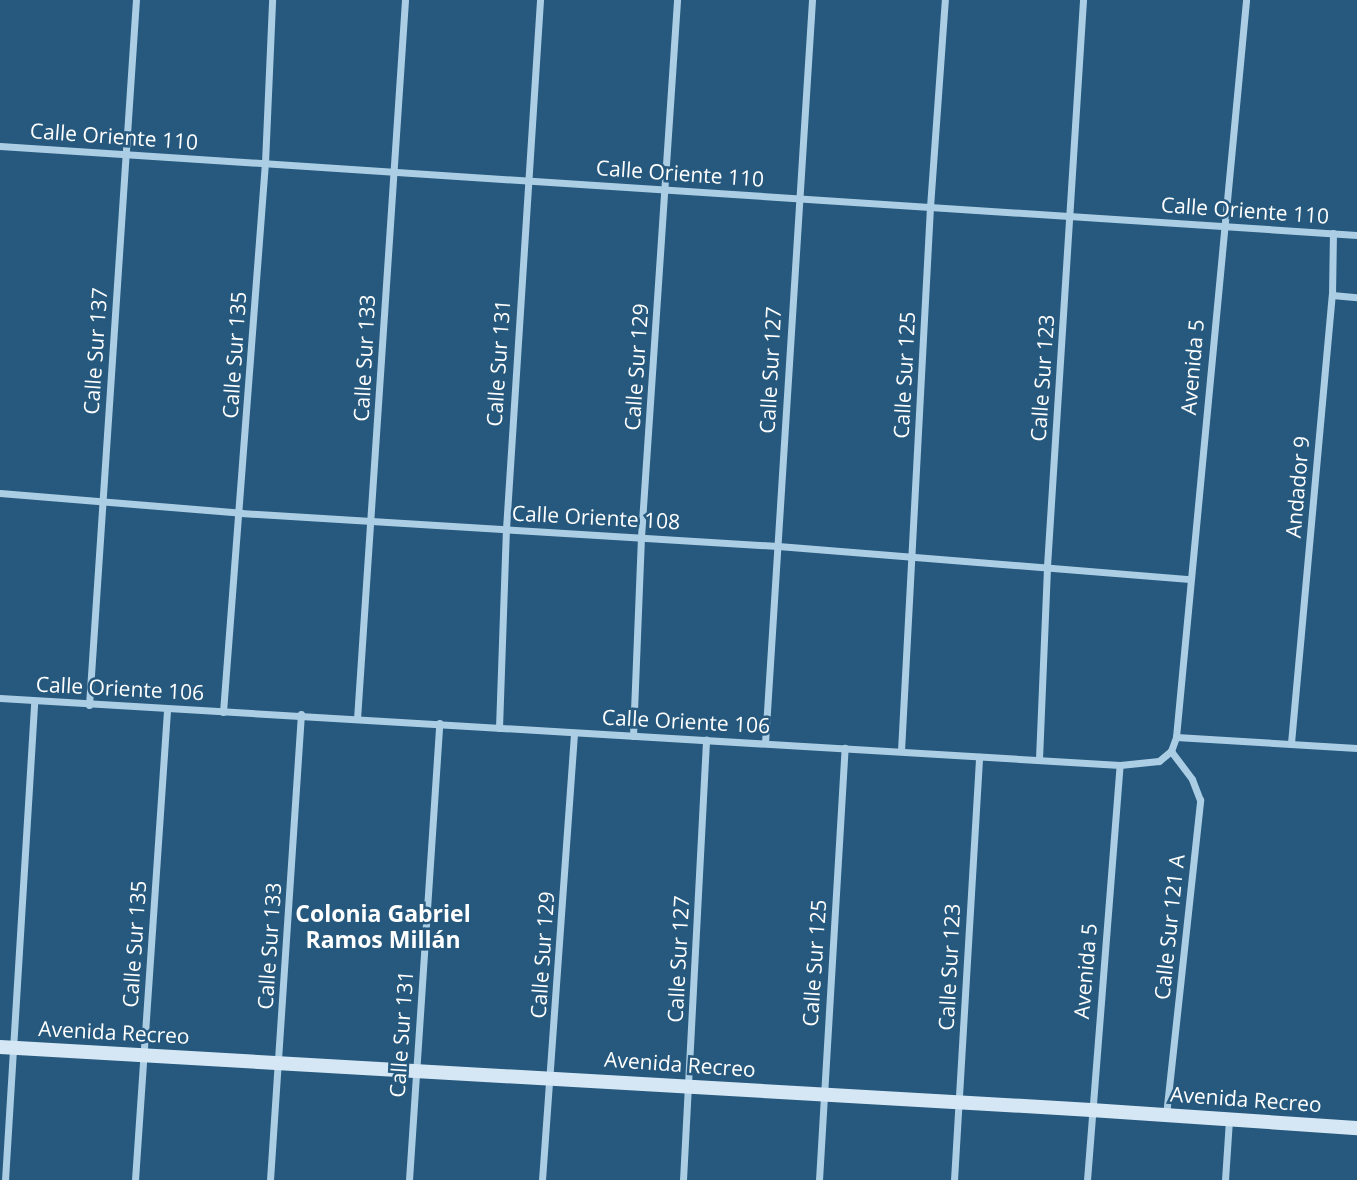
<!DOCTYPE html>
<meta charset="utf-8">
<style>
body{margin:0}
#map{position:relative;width:1357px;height:1180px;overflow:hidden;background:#26597d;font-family:"Open Sans",sans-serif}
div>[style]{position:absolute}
.street>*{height:7px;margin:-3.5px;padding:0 3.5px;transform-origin:3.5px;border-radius:3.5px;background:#accee5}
.secondary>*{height:14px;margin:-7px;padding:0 7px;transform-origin:7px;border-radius:7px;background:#d5e7f5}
span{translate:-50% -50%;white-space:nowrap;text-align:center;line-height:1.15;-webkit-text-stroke:5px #26597d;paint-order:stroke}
.street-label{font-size:21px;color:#fff}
.neighbourhood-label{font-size:23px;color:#fff;font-weight:700}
</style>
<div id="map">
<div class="street">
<i style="left:0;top:146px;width:1360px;rotate:3.75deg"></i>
<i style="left:1332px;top:295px;width:25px;rotate:5deg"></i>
<i style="left:0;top:493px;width:242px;rotate:4.7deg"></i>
<i style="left:241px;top:513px;width:538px;rotate:3.52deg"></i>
<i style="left:778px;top:546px;width:413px;rotate:4.6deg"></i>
<i style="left:0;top:698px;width:1122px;rotate:3.42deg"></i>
<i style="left:1120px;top:765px;width:39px;rotate:-6deg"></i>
<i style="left:1159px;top:761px;width:16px;rotate:-40deg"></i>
<i style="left:1171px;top:751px;width:15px;rotate:-70deg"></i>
<i style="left:1176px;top:737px;width:740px;rotate:-84.57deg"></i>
<i style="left:89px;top:705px;width:707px;rotate:-86.19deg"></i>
<i style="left:223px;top:712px;width:551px;rotate:-85.63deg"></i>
<i style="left:265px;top:163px;width:163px;rotate:-87.5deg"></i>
<i style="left:357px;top:719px;width:721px;rotate:-86.18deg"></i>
<i style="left:499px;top:728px;width:199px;rotate:-88deg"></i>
<i style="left:506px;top:529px;width:530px;rotate:-86.32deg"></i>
<i style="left:633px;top:736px;width:199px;rotate:-87.7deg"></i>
<i style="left:641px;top:537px;width:538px;rotate:-86.16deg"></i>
<i style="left:1176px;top:737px;width:181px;rotate:3.5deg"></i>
<i style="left:765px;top:743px;width:744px;rotate:-86.38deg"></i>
<i style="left:1291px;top:743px;width:450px;rotate:-84.8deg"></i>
<i style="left:1332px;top:295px;width:62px;rotate:-89.1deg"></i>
<i style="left:901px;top:751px;width:545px;rotate:-86.95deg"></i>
<i style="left:930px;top:207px;width:208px;rotate:-85.9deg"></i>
<i style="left:1039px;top:759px;width:193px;rotate:-87.6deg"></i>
<i style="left:1047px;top:566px;width:567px;rotate:-86.36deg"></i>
<i style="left:1166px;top:1115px;width:317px;rotate:-83.8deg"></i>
<i style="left:1200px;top:800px;width:22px;rotate:-111deg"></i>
<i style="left:1192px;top:779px;width:35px;rotate:-127deg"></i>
<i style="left:5px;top:1180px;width:480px;rotate:-86.5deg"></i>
<i style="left:135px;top:1180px;width:471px;rotate:-86.1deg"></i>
<i style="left:270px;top:1180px;width:467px;rotate:-86.2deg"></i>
<i style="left:409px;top:1180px;width:458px;rotate:-86.2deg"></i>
<i style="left:542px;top:1180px;width:448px;rotate:-85.9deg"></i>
<i style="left:683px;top:1180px;width:441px;rotate:-87deg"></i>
<i style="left:819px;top:1180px;width:433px;rotate:-86.6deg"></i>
<i style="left:954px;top:1180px;width:424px;rotate:-86.6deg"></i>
<i style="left:1087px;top:1180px;width:416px;rotate:-85.5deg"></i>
<i style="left:1225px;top:1180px;width:61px;rotate:-86.2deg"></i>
</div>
<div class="secondary">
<i style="left:0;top:1047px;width:1093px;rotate:3.3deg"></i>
<i style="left:1091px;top:1110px;width:267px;rotate:3.9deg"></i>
</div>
<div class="street-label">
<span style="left:114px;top:136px;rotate:4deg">Calle Oriente 110</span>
<span style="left:680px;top:173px;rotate:4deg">Calle Oriente 110</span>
<span style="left:1245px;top:210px;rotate:4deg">Calle Oriente 110</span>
<span style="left:95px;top:351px;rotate:-86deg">Calle Sur 137</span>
<span style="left:234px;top:355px;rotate:-86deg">Calle Sur 135</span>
<span style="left:364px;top:358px;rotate:-87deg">Calle Sur 133</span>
<span style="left:498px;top:363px;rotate:-86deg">Calle Sur 131</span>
<span style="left:636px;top:367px;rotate:-86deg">Calle Sur 129</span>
<span style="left:1192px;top:367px;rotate:-85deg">Avenida 5</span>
<span style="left:770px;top:370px;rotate:-87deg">Calle Sur 127</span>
<span style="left:904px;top:375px;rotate:-87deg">Calle Sur 125</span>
<span style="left:1042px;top:378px;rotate:-86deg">Calle Sur 123</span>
<span style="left:1297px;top:487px;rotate:-85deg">Andador 9</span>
<span style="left:596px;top:517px;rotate:3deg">Calle Oriente 108</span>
<span style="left:120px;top:688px;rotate:3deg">Calle Oriente 106</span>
<span style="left:686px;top:721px;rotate:3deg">Calle Oriente 106</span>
<span style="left:1169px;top:927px;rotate:-84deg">Calle Sur 121 A</span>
<span style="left:134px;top:944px;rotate:-86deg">Calle Sur 135</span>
<span style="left:269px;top:946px;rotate:-86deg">Calle Sur 133</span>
<span style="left:542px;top:955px;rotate:-86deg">Calle Sur 129</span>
<span style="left:678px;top:959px;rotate:-87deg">Calle Sur 127</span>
<span style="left:814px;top:963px;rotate:-86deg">Calle Sur 125</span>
<span style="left:949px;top:967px;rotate:-87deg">Calle Sur 123</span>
<span style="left:1085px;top:971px;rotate:-85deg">Avenida 5</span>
<span style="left:114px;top:1032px;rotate:3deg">Avenida Recreo</span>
<span style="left:401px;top:1034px;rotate:-86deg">Calle Sur 131</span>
<span style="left:680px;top:1064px;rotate:4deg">Avenida Recreo</span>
<span style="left:1246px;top:1099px;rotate:4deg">Avenida Recreo</span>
</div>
<div class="neighbourhood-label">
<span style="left:383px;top:926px">Colonia Gabriel<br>Ramos Millán</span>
</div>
</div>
